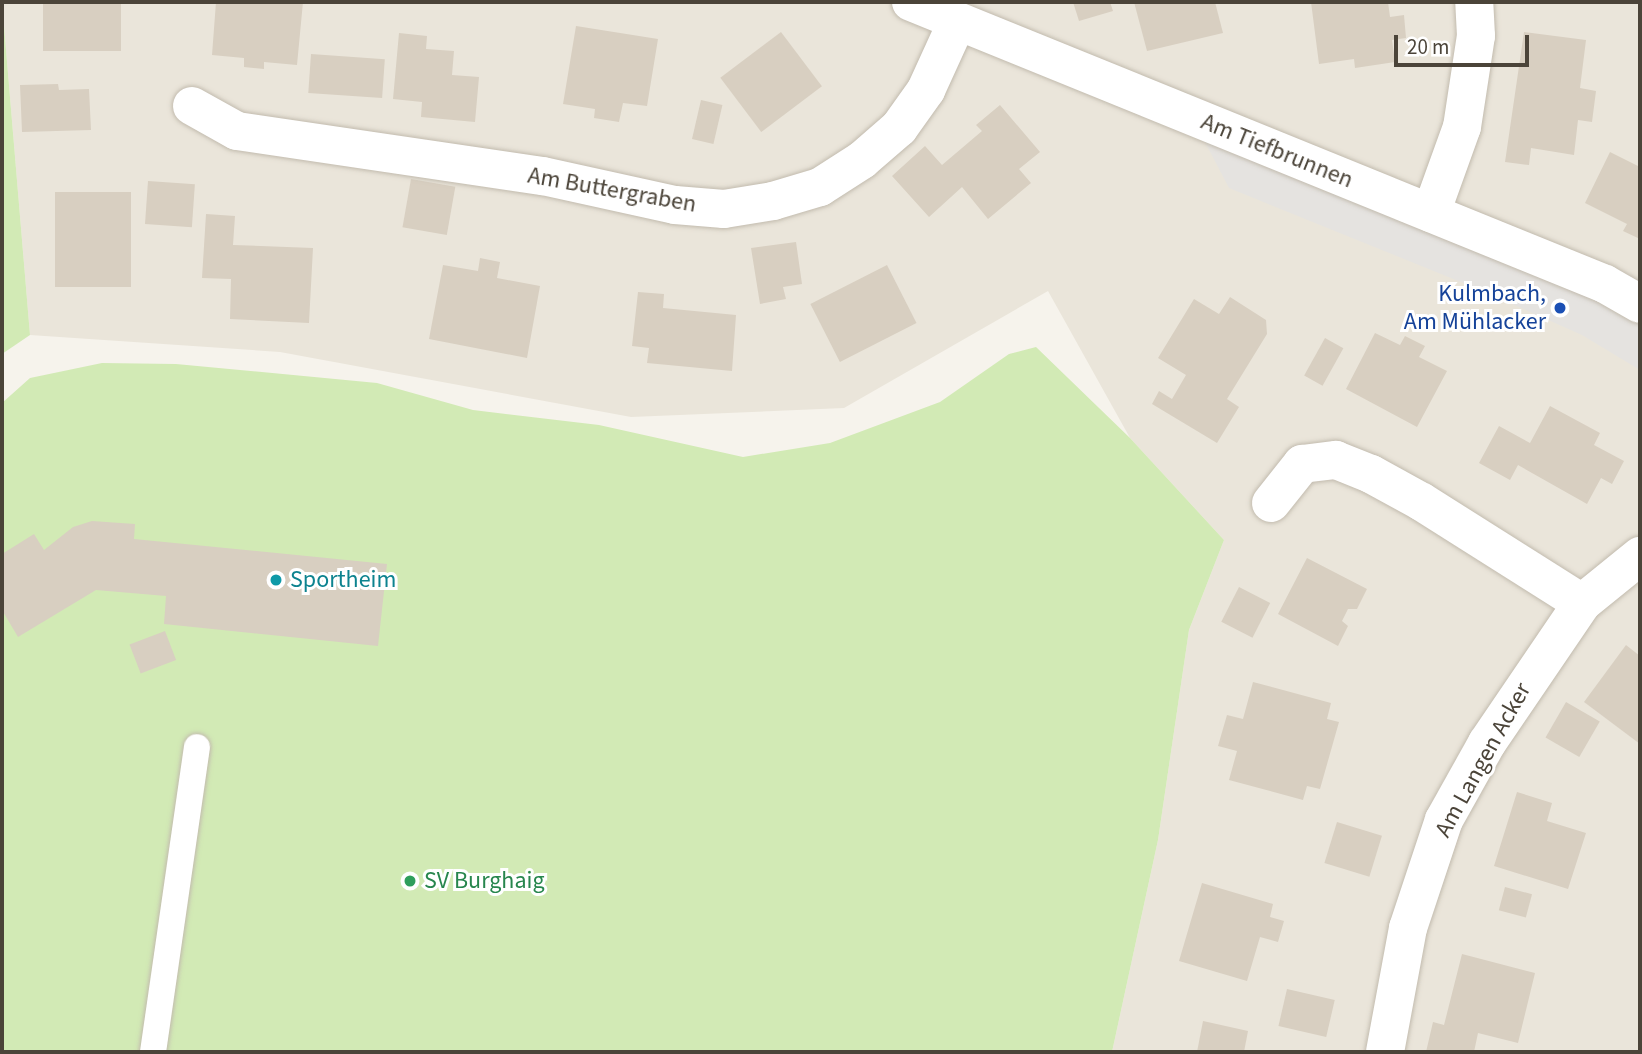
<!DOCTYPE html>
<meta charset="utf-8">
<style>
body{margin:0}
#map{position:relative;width:1642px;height:1054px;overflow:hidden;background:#f6f3ec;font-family:"Source Sans 3",sans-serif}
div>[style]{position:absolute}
.residential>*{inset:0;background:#eae5da}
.green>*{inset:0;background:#d2eab5}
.parking>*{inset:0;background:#e5e3e0}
.building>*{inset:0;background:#d8cfc1;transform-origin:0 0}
.roads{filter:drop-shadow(0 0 2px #c2bbae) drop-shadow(0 0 2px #c2bbae)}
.lane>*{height:26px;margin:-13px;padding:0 13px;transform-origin:13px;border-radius:13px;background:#fff}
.street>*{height:38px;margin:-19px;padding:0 19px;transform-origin:19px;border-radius:19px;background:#fff}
.dots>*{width:19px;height:19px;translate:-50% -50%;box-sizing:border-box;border:4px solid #fff;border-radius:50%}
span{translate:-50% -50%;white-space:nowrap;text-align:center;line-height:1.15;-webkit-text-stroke:6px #fff;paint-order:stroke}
.street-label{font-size:24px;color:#4b4439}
.transit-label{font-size:24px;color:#164399}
.right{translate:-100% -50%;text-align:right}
.culture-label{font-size:24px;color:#0d838f}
.left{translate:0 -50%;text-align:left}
.leisure-label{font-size:24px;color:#27864d}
.frame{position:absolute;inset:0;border:4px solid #4b4439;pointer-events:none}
.scale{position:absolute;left:1394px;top:35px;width:135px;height:32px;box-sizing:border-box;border:4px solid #4b4439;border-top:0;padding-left:9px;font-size:21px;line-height:24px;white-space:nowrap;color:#4b4439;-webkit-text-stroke:5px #fff;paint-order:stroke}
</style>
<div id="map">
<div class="residential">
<i style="clip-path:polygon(2px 2px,1640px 2px,1640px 1052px,1112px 1052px,1158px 840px,1189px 630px,1224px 540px,1130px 438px,1048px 291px,844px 408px,631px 417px,280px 352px,30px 335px)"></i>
</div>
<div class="green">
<i style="clip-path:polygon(2px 2px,30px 335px,2px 354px)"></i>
<i style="clip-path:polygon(1036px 347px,1130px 438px,1224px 540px,1189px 630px,1158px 840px,1112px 1052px,2px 1052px,2px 403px,30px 378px,102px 363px,176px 364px,377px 383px,473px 410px,599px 425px,743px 457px,830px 443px,940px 402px,1009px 354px)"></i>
</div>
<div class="parking">
<i style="clip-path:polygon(1204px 140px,1393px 207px,1640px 321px,1640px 370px,1582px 335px,1483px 291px,1229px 188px)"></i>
</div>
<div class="building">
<i style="left:43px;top:2px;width:78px;height:49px"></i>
<i style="clip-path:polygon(216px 2px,303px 2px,297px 65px,264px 62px,264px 69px,244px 67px,244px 58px,212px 55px)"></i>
<i style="clip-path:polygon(1073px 2px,1110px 2px,1113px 11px,1079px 21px)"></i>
<i style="clip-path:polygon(1134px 2px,1215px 2px,1223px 33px,1147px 51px)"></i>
<i style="clip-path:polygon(1311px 2px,1388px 2px,1390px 17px,1404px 15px,1406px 38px,1392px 40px,1395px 62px,1355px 68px,1354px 59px,1319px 64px)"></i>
<i style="clip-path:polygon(576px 26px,658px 39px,647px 106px,623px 103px,619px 122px,594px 118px,595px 109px,563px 104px)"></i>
<i style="left:781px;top:32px;width:68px;height:76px;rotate:53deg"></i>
<i style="clip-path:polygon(1524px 32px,1586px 40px,1580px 88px,1596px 91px,1592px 122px,1578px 120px,1574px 155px,1531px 148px,1529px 165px,1505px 162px)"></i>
<i style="clip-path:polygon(399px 33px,427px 36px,426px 49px,454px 51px,452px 75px,479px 77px,475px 122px,421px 117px,422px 102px,393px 99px)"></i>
<i style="left:311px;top:54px;width:74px;height:39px;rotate:4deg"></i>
<i style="clip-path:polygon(58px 84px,59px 90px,89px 89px,91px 130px,22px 132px,20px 85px)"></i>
<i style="left:701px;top:100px;width:22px;height:40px;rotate:13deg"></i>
<i style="clip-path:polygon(1000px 105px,1040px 152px,1019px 169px,1031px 183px,988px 219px,962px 187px,929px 217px,892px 176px,925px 146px,942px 165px,982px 131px,976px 125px)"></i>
<i style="clip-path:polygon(1610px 152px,1640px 167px,1640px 239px,1623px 231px,1627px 224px,1585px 203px)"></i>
<i style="left:411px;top:179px;width:45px;height:49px;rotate:10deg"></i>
<i style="left:148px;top:181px;width:47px;height:43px;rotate:4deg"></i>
<i style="left:55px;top:192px;width:76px;height:95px"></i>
<i style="clip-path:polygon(206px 214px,235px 216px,233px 245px,313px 248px,309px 323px,230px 319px,231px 279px,202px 278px)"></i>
<i style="clip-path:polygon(796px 242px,802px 284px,783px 287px,786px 299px,760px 304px,751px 248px)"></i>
<i style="clip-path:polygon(480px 258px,500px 262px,497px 278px,540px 286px,527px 358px,429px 339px,443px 265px,478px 271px)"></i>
<i style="left:887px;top:265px;width:65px;height:86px;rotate:63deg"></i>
<i style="clip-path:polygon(638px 292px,664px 294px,663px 308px,736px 315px,732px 371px,647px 363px,649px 348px,632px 346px)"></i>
<i style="clip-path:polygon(1230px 297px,1266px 320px,1267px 334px,1227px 399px,1239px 407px,1217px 443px,1152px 404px,1159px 391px,1172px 399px,1186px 375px,1158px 358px,1194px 299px,1219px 314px)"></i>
<i style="clip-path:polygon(1375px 333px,1400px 345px,1405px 336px,1425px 346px,1419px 357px,1447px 371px,1417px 427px,1346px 389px)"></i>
<i style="left:1325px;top:338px;width:21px;height:43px;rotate:29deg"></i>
<i style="clip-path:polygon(1550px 406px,1600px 433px,1594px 445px,1624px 461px,1612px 484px,1601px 478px,1587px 504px,1518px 465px,1510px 480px,1479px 463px,1499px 426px,1530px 443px)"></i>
<i style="clip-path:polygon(92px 521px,135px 524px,134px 539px,387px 564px,378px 646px,164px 624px,166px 596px,96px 590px,18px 637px,2px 610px,2px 554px,34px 534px,44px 550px,73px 527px)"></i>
<i style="clip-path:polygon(1307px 558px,1367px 589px,1357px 609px,1348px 609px,1342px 621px,1348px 626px,1338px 646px,1278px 614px)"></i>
<i style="left:1239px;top:587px;width:35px;height:39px;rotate:27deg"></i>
<i style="left:165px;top:631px;width:31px;height:38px;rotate:69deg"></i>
<i style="clip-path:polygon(1626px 645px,1640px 656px,1640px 744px,1584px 702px)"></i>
<i style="clip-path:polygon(1253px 682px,1331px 703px,1327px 719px,1339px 722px,1320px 789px,1307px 786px,1303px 800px,1229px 780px,1237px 751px,1218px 746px,1227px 715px,1243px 719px)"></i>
<i style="left:1566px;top:702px;width:39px;height:41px;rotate:30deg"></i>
<i style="clip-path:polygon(1517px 792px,1552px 803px,1547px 821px,1586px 833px,1568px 889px,1494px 866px)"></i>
<i style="left:1337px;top:822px;width:47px;height:43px;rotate:17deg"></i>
<i style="clip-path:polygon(1202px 883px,1273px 904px,1270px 917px,1284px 921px,1278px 942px,1260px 937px,1247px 981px,1179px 961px)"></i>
<i style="left:1505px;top:887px;width:28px;height:24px;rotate:15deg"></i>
<i style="clip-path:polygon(1462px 954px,1535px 973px,1518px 1043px,1478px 1033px,1474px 1052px,1426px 1052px,1433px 1022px,1444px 1025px)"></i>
<i style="left:1287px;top:989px;width:49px;height:38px;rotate:13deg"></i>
<i style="clip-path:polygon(1203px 1021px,1248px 1031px,1244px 1052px,1197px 1052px)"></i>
</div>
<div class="roads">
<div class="lane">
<i style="left:153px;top:1052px;width:308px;rotate:-81.8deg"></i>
</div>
<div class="street">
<i style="left:911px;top:2px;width:749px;rotate:22.11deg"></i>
<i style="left:1605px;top:284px;width:40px;rotate:29.7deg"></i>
<i style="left:192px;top:106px;width:51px;rotate:29.1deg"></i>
<i style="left:237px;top:131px;width:309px;rotate:8.4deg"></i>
<i style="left:543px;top:176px;width:135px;rotate:12.4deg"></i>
<i style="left:675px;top:205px;width:49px;rotate:4.7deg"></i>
<i style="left:724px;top:209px;width:50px;rotate:-9.3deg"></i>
<i style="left:773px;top:201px;width:49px;rotate:-16.6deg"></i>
<i style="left:820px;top:187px;width:50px;rotate:-32.7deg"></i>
<i style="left:862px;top:160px;width:49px;rotate:-40.9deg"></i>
<i style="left:899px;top:128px;width:47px;rotate:-54.6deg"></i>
<i style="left:926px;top:90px;width:75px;rotate:-65.5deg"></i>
<i style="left:1431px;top:213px;width:91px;rotate:-70.2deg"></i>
<i style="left:1462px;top:127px;width:92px;rotate:-81.3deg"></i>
<i style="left:1476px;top:36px;width:34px;rotate:-93deg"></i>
<i style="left:1271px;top:503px;width:50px;rotate:-51.5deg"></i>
<i style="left:1302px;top:464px;width:34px;rotate:-7deg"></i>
<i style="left:1336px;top:460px;width:38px;rotate:22deg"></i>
<i style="left:1371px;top:474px;width:58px;rotate:28.8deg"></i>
<i style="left:1422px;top:502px;width:189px;rotate:32.3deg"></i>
<i style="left:1385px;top:1052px;width:126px;rotate:-79.5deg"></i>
<i style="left:1408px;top:928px;width:114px;rotate:-71.6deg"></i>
<i style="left:1444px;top:820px;width:88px;rotate:-60.8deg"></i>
<i style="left:1487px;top:743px;width:169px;rotate:-55.8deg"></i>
<i style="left:1582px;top:603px;width:75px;rotate:-39deg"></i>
</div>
</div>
<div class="dots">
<i style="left:1560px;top:308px;background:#1a4fb4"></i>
<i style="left:276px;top:580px;background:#0f9aa8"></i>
<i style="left:410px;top:881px;background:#2e9e5b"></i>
</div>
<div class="street-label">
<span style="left:1277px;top:151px;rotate:22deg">Am Tiefbrunnen</span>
<span style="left:612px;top:190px;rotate:10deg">Am Buttergraben</span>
<span style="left:1483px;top:760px;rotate:-61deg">Am Langen Acker</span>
</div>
<div class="transit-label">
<span class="right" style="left:1546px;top:308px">Kulmbach,<br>Am Mühlacker</span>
</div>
<div class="culture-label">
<span class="left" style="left:290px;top:580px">Sportheim</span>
</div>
<div class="leisure-label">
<span class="left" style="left:424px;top:881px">SV Burghaig</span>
</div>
<div class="frame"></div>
<div class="scale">20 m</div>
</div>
